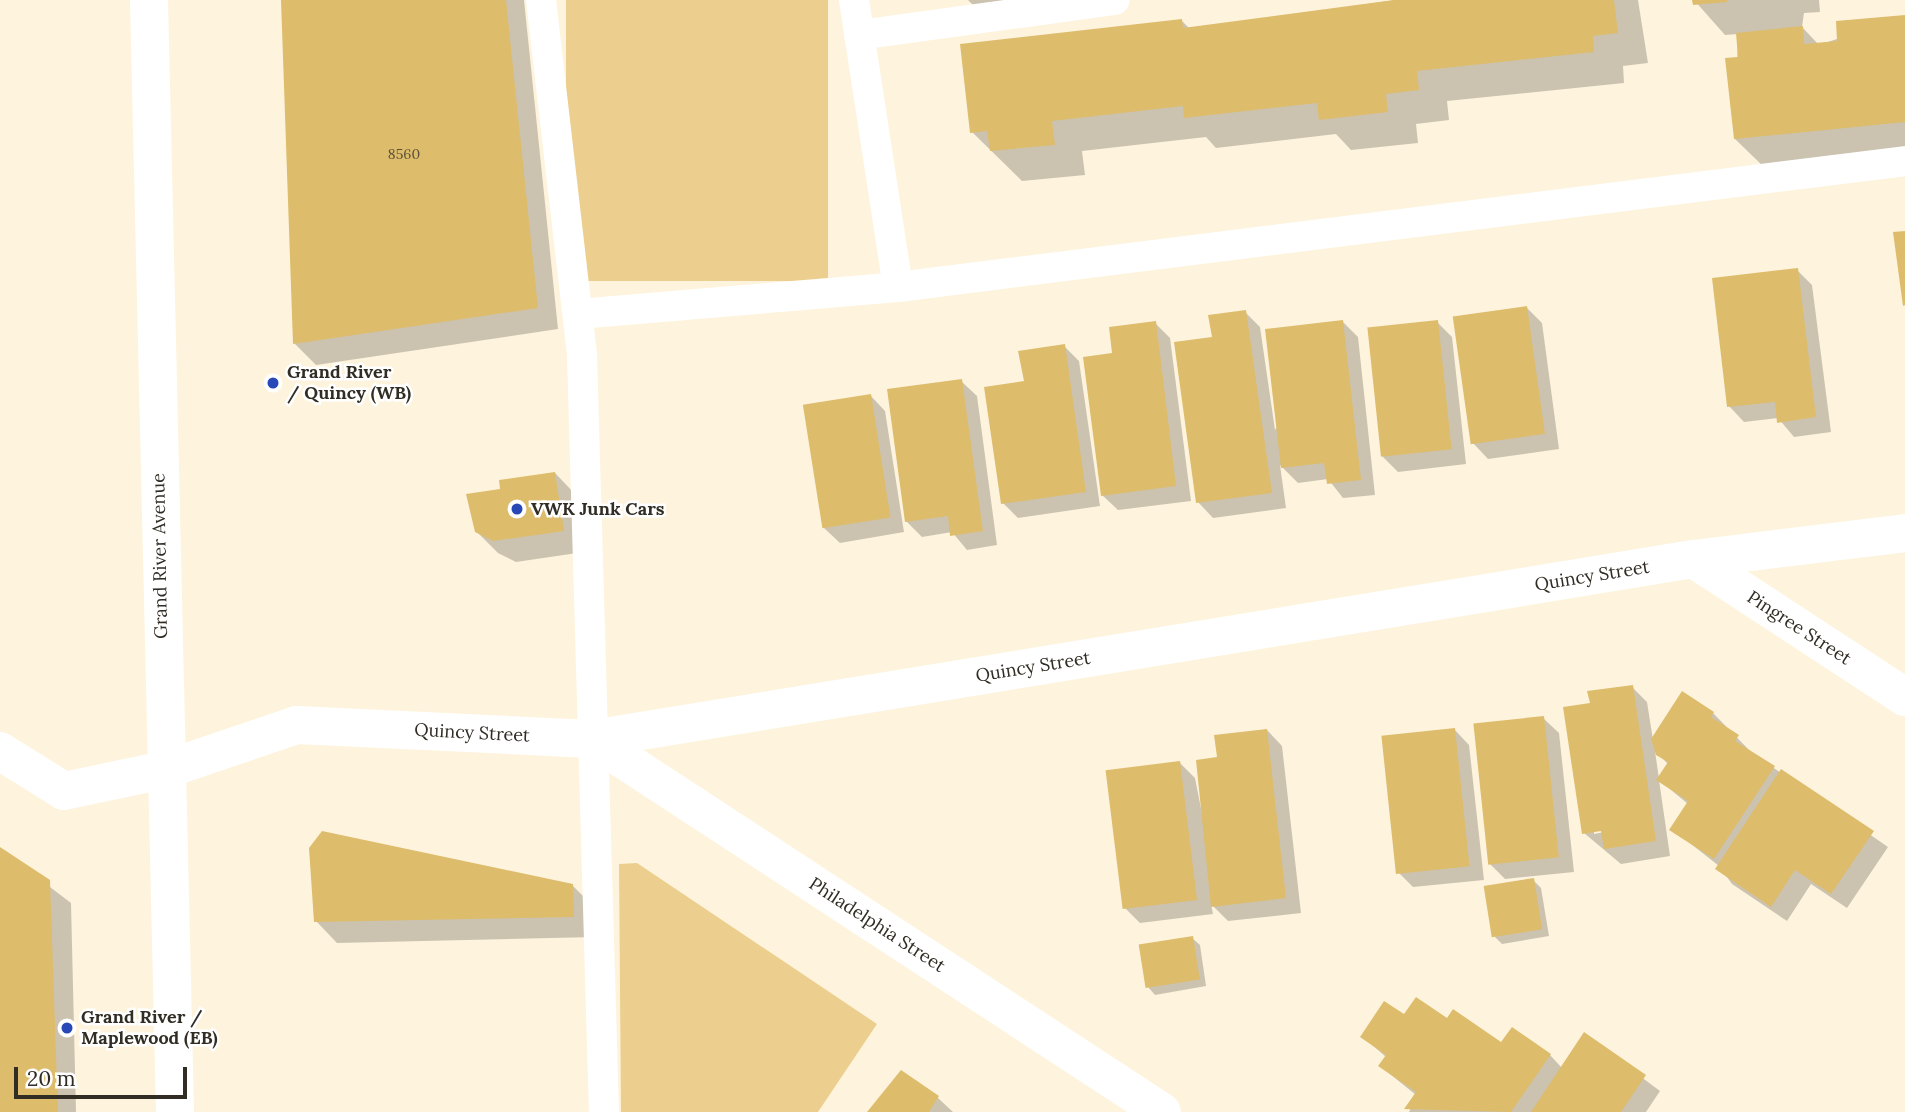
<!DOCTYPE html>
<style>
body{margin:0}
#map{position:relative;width:1905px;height:1112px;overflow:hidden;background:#fef4dd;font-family:Lora,serif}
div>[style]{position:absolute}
.green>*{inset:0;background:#eccf8e;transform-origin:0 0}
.shadow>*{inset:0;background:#0003}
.building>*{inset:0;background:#ddbc6c;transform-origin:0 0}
.service>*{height:30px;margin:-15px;padding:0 15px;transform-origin:15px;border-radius:15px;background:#fff}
.minor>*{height:38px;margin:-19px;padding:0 19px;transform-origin:19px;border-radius:19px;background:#fff}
.primary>*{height:38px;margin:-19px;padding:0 19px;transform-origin:19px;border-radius:19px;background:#fff}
.dots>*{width:19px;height:19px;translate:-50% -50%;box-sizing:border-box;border:4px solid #fff;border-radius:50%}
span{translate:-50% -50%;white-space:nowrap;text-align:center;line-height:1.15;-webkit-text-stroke:5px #fff;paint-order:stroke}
.number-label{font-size:14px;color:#5c5136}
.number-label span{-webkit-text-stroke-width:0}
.poi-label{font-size:18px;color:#312d24;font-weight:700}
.left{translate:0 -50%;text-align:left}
.street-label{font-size:18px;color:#312d24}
.scale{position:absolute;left:14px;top:1067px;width:173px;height:32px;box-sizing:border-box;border:4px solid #312d24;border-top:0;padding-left:9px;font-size:21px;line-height:24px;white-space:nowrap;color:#312d24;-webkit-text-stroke:5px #fff;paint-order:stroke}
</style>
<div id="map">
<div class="green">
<i style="left:566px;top:0;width:262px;height:281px"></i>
<i style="clip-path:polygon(637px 863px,877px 1024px,818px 1112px,621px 1112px,619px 864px)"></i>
</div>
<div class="shadow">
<i style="clip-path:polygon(282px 0,524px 0,558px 329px,316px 365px,295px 344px)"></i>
<i style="clip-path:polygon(968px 0,1101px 0,983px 15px)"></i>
<i style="clip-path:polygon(1396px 0,1638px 0,1648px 63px,1623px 66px,1624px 83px,1447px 101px,1449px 120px,1416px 124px,1418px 143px,1351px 150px,1336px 134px,1216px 148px,1206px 137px,1082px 151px,1085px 175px,1022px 181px,972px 132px,1182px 21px,1190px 29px)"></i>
<i style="clip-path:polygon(1694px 0,1819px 0,1820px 12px,1804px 13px,1802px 27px,1819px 45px,1905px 16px,1905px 155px,1766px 169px,1735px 139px,1738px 34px,1725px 35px)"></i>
<i style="clip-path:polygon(1797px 270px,1812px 285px,1831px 432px,1794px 437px,1778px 418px,1744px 422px,1729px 406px)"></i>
<i style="clip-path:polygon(1527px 308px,1542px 323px,1559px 449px,1488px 459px,1473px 443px)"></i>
<i style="clip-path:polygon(1245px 312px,1260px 327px,1275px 430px,1343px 322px,1358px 337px,1375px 495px,1343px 498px,1328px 479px,1298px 483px,1280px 465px,1286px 508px,1213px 518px,1198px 502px,1214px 338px)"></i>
<i style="clip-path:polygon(1437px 322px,1452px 337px,1466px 464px,1398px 472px,1383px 457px)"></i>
<i style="clip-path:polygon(1155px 323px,1170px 338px,1191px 501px,1118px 510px,1102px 495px,1114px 355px)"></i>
<i style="clip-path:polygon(1064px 346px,1079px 361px,1100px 506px,1018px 518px,1003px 503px,1026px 383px)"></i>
<i style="clip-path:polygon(961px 381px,977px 396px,997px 545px,967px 550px,952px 532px,922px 537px,906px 521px)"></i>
<i style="clip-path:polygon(870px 395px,885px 411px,904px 532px,840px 543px,824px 528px)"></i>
<i style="clip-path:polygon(555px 473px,576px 495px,584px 552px,516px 562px,498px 553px,476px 531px,502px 490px)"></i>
<i style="clip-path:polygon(evenodd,1632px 687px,1647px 702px,1653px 740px,1713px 713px,1752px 753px,1888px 847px,1847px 908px,1811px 884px,1787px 921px,1732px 884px,1719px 866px,1672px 829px,1688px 804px,1659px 780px,1670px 856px,1621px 864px,1584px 833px,1592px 705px,1632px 687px,1655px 751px,1669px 765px,1659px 779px,1655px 751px,1632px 687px,1594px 830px,1610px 831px,1594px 834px,1594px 830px)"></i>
<i style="clip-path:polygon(1543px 718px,1559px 733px,1574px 872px,1505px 879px,1490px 864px)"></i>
<i style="clip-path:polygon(1454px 729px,1469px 745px,1484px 880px,1413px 887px,1398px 872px)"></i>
<i style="clip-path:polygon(1267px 730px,1282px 746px,1301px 913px,1228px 921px,1211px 904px,1213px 914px,1140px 923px,1125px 908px,1180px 763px,1195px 778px,1204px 824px)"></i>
<i style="clip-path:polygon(0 849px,71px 903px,76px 1112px,0 1112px)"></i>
<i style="clip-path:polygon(1533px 880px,1541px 888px,1549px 936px,1502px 944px,1494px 936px)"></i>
<i style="clip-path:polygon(572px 885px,594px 907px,595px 937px,337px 943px,316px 921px)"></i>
<i style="clip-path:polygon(1192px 938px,1200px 945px,1206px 986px,1155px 995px,1148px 987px)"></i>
<i style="clip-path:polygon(1404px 1017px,1447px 1020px,1501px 1045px,1550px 1055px,1562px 1068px,1585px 1035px,1660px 1091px,1646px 1112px,1409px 1112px,1416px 1095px,1380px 1066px,1386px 1057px,1362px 1036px)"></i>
<i style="clip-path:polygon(902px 1073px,938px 1098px,953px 1112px,869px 1112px)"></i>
</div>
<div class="building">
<i style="clip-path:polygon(281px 0,506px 0,538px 308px,293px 344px)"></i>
<i style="clip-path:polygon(1394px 0,1614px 0,1618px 33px,1593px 36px,1594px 52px,1417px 71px,1419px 90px,1386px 94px,1388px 112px,1319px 120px,1317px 103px,1184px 118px,1183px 106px,1052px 121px,1055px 145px,990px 151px,987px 131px,970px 133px,960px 44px,1182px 19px,1183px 28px)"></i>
<i style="clip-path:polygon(1692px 0,1727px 0,1727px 2px,1693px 5px)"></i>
<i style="clip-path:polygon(1905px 15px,1905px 122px,1734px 139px,1725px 58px,1738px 57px,1736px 33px,1803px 26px,1804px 44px,1837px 41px,1836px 21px)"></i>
<i style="clip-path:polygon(1905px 231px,1905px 305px,1903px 306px,1893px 232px)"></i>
<i style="clip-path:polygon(1798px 268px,1816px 417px,1777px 423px,1775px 402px,1727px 407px,1712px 278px)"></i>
<i style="left:1527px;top:306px;width:129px;height:75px;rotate:82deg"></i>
<i style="clip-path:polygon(1246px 310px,1272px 493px,1196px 503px,1174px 342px,1212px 337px,1208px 315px)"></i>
<i style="clip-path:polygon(1343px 320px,1361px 480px,1327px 484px,1324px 463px,1281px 468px,1265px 329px)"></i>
<i style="left:1438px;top:320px;width:130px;height:71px;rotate:84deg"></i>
<i style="clip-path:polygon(1156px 321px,1176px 486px,1101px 496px,1083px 357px,1112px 353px,1109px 327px)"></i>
<i style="clip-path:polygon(1065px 344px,1086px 492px,1001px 504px,984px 387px,1024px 381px,1018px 351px)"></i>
<i style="clip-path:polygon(962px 379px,983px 531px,950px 536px,948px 516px,905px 522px,887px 389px)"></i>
<i style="left:871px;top:394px;width:125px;height:69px;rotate:81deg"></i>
<i style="clip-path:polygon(555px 472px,564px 531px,493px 541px,475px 532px,466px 494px,500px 489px,499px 480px)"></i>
<i style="clip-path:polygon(1633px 685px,1656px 841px,1604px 849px,1601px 831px,1582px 834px,1563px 707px,1590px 703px,1587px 691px)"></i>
<i style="clip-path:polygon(1682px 691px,1714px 712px,1711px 717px,1739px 735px,1735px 741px,1775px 766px,1714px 859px,1669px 830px,1688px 801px,1656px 780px,1668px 762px,1656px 755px,1651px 739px)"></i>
<i style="left:1544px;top:716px;width:142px;height:71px;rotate:84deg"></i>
<i style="left:1455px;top:728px;width:139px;height:74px;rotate:84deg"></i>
<i style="clip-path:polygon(1267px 729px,1286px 898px,1211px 907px,1196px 760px,1217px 757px,1214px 735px)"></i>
<i style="left:1180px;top:761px;width:140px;height:75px;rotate:83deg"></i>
<i style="clip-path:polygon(1781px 769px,1874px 831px,1831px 894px,1795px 870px,1771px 907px,1715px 869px)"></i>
<i style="clip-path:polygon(322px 831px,573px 884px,574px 917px,314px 922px,309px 848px)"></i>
<i style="clip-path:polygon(0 847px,50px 880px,58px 1112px,0 1112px)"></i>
<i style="left:1534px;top:878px;width:52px;height:51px;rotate:81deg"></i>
<i style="left:1193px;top:936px;width:44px;height:55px;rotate:81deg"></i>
<i style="clip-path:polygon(1416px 997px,1447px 1018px,1453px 1009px,1501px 1042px,1512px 1027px,1551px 1054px,1511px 1112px,1404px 1109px,1416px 1092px,1378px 1066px,1386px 1055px,1360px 1037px,1384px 1001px,1404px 1014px)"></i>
<i style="clip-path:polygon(1584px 1032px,1646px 1075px,1621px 1112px,1531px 1112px)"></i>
<i style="clip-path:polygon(901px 1070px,939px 1096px,929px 1112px,867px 1112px)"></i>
</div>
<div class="service">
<i style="left:541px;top:0;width:357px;rotate:83.4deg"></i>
<i style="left:582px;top:355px;width:757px;rotate:88.34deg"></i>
<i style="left:854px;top:0;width:290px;rotate:81.3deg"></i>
<i style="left:859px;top:35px;width:258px;rotate:-7.8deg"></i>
<i style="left:578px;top:314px;width:321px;rotate:-4.8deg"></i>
<i style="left:898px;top:287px;width:1015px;rotate:-7.13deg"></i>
</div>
<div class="minor">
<i style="left:1694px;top:559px;width:252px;rotate:33.2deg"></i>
<i style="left:592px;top:739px;width:681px;rotate:33.2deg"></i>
<i style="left:0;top:751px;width:75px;rotate:32deg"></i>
<i style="left:64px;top:791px;width:102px;rotate:-11.9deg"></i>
<i style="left:164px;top:770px;width:140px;rotate:-18.7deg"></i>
<i style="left:297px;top:725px;width:295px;rotate:2.7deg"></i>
<i style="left:592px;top:739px;width:1117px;rotate:-9.28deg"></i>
<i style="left:1694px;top:559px;width:213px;rotate:-7deg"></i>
</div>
<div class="primary">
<i style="left:149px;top:0;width:1112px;rotate:88.66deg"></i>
</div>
<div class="dots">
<i style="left:273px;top:383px;background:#2948b8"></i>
<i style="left:517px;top:509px;background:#2948b8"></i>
<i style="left:67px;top:1028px;background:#2948b8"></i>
</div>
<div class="number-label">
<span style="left:404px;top:154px">8560</span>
</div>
<div class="poi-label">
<span class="left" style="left:287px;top:383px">Grand River<br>/ Quincy (WB)</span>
<span class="left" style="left:531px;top:509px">VWK Junk Cars</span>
<span class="left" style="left:81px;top:1028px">Grand River /<br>Maplewood (EB)</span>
</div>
<div class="street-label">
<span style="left:160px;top:556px;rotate:-91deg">Grand River Avenue</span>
<span style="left:1592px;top:576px;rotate:-9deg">Quincy Street</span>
<span style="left:1799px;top:628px;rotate:33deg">Pingree Street</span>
<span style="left:1033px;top:667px;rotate:-9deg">Quincy Street</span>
<span style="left:472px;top:733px;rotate:3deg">Quincy Street</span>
<span style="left:877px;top:925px;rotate:33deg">Philadelphia Street</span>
</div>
<div class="scale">20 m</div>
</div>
